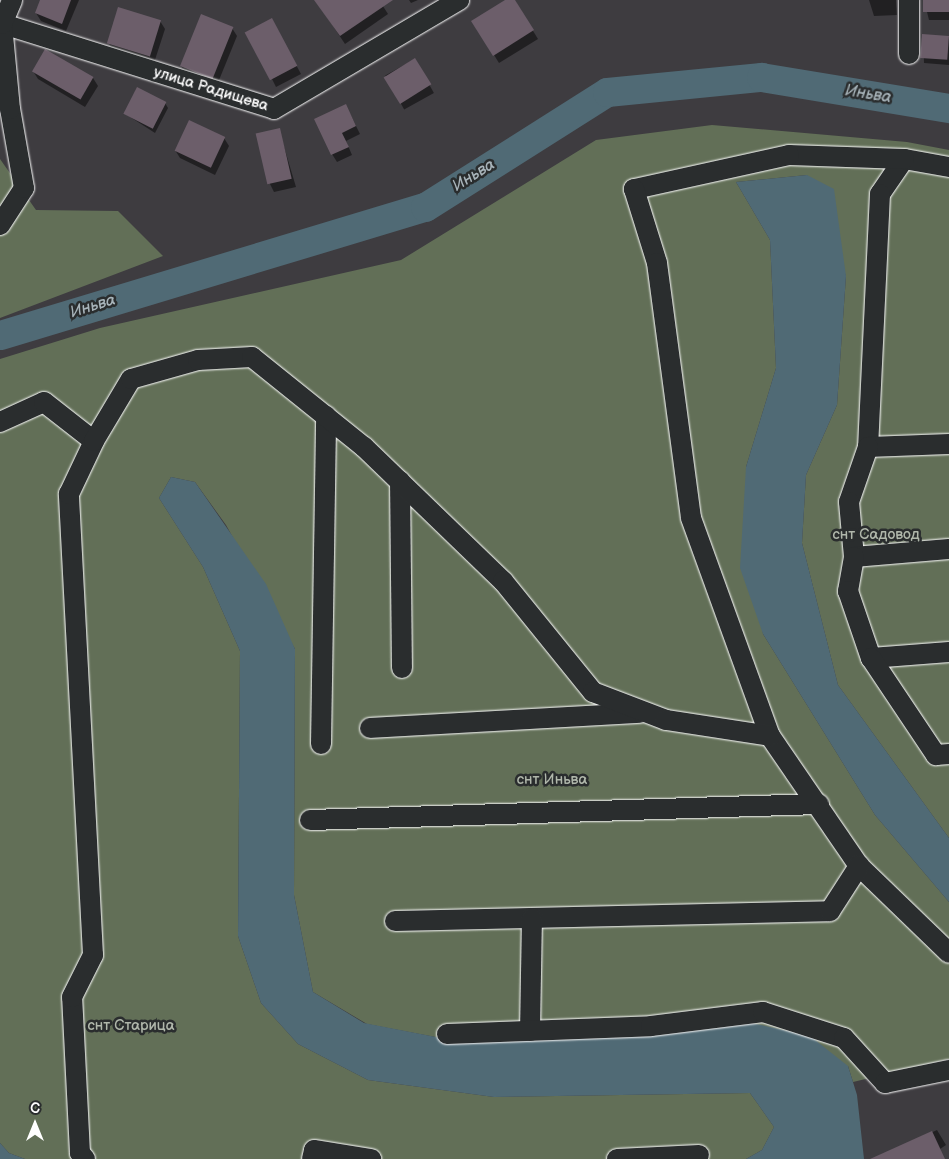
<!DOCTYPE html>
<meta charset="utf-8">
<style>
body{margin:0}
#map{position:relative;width:949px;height:1159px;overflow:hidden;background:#3e3c40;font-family:"Balsamiq Sans",sans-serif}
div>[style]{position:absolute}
.green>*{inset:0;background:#626f57}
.water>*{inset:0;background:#506a75}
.shadow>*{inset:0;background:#0007;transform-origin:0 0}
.river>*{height:29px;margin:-14.5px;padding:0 14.5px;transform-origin:14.5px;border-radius:14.5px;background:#506a75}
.building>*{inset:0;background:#6c5e6a;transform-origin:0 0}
.roads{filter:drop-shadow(0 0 1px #fff) drop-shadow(0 0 1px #fff)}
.minor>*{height:20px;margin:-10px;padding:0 10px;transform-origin:10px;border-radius:10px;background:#2a2d2e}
span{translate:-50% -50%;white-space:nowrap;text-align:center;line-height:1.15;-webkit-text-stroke:5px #2a2d2e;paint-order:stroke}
.street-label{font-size:15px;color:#fff}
.park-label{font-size:15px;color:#b0b7ab}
.water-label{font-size:16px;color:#a8b4ba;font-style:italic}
.north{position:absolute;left:10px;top:1099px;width:50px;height:50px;-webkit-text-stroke:4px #2a2d2e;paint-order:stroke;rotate:0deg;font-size:14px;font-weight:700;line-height:20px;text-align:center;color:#fff}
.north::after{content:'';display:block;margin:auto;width:18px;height:22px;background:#fff;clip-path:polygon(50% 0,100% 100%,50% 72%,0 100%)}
</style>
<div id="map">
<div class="green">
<i style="clip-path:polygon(712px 125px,907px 142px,949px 150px,949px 838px,838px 685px,802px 543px,806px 475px,837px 405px,846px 276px,807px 175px,736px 182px,770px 240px,776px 368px,746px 467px,763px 634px,875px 815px,949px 902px,949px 1059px,853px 1082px,848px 1066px,467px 1043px,367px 1024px,313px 992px,294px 895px,295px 649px,226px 525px,195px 482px,171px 477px,159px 498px,203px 567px,240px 651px,238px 936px,261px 1003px,298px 1044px,368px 1080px,494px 1097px,750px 1093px,774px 1127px,762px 1150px,746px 1159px,25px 1159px,9px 1153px,0 1143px,0 359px,100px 328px,401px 260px,596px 140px)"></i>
<i style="clip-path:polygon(0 159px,36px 210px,118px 211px,163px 256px,0 318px)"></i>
</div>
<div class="water">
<i style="clip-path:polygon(807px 175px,834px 189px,846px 276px,837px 405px,806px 475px,802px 543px,838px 685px,949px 838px,949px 902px,875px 815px,763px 634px,740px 568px,746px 467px,776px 368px,770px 240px,736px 182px)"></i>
<i style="clip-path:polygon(171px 477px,195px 482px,266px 584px,295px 649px,294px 895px,313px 992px,364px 1023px,467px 1043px,739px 1020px,810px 1036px,848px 1066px,857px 1095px,864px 1159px,746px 1159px,762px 1150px,774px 1127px,750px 1093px,494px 1097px,368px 1080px,298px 1044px,261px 1003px,238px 936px,240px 651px,203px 567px,159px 498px)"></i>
<i style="clip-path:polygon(0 1143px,9px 1153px,25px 1159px,0 1159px)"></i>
</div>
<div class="shadow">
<i style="clip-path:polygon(42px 0,79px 0,66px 31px,41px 21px,36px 13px)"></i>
<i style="clip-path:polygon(322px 0,379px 0,388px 14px,345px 44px,323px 11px)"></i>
<i style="clip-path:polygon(409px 0,418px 0,411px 3px)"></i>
<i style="clip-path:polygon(508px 0,514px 0,538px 39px,499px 63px,478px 29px)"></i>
<i style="clip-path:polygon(869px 0,896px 0,897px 15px,874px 16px)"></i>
<i style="clip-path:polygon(924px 0,949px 0,949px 20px,929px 20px)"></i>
<i style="clip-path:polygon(160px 21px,165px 29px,154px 63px,113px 51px,108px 42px)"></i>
<i style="clip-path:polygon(232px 28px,237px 36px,217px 85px,186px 74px,181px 66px)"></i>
<i style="clip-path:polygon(276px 28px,301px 74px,276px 87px,272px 79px)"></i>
<i style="clip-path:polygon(923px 36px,949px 37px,949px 65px,924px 63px)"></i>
<i style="left:415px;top:59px;width:39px;height:34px;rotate:61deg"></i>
<i style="clip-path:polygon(33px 71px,93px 78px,98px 86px,85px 107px,38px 79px)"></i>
<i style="clip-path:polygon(165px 103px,168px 108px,155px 133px,124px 113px)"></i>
<i style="clip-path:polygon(350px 114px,360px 134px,346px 141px,352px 155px,337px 162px,332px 154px)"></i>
<i style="clip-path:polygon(279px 130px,296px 187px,274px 192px,270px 184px)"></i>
<i style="clip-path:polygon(224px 138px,229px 146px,215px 175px,180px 158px,175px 150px)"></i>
<i style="clip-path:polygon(937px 1130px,946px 1145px,940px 1149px,944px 1159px,895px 1159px,892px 1151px)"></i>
</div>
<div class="river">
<i style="left:0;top:335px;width:444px;rotate:-16.8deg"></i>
<i style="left:425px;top:207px;width:215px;rotate:-32.3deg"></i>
<i style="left:607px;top:92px;width:155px;rotate:-5.6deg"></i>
<i style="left:761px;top:77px;width:191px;rotate:9.4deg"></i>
</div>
<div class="building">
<i style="clip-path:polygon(40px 0,71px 0,62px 24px,35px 13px)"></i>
<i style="clip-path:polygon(314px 0,393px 0,340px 36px)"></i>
<i style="clip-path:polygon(505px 0,515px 0,534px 30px,493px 56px,471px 21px)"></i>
<i style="left:923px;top:0;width:26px;height:12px"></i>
<i style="left:118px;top:7px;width:45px;height:38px;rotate:17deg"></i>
<i style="left:201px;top:14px;width:35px;height:56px;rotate:22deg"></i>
<i style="left:272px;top:18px;width:54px;height:31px;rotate:62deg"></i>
<i style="left:922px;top:34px;width:27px;height:24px;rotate:4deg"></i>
<i style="left:45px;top:49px;width:56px;height:26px;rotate:30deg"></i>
<i style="left:415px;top:58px;width:31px;height:37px;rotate:58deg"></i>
<i style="left:137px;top:87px;width:33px;height:30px;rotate:27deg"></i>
<i style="clip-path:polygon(346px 104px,356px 126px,342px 133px,349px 147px,331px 155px,314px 119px)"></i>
<i style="left:189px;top:120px;width:40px;height:34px;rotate:25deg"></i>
<i style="left:280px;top:128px;width:52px;height:25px;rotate:77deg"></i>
<i style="clip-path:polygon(932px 1131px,945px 1159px,870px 1159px)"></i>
</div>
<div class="roads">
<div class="minor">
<i style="left:0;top:23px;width:287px;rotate:17.4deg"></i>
<i style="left:274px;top:109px;width:215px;rotate:-30.5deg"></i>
<i style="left:909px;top:54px;width:54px;rotate:-90deg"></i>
<i style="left:904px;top:159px;width:42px;rotate:124.4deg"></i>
<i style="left:880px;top:194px;width:253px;rotate:92.7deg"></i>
<i style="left:868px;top:447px;width:81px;rotate:-2.1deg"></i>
<i style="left:949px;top:167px;width:46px;rotate:-169.9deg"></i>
<i style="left:904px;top:159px;width:115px;rotate:-178deg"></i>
<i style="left:789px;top:155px;width:159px;rotate:167.6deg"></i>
<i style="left:634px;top:189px;width:77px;rotate:72.7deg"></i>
<i style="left:657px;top:263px;width:257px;rotate:82.4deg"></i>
<i style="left:691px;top:518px;width:232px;rotate:70.1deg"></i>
<i style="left:770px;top:736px;width:158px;rotate:55.6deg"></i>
<i style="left:859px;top:866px;width:125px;rotate:44deg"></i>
<i style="left:0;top:225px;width:44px;rotate:-57deg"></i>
<i style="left:24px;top:188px;width:80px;rotate:-100deg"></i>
<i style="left:10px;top:109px;width:85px;rotate:-95.4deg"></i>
<i style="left:2px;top:24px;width:26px;rotate:-67deg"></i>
<i style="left:0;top:422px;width:48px;rotate:-24.4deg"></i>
<i style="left:44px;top:402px;width:63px;rotate:38deg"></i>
<i style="left:868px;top:447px;width:58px;rotate:109.1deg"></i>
<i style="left:849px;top:502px;width:55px;rotate:84.8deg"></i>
<i style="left:854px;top:557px;width:95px;rotate:-4.8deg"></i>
<i style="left:400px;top:481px;width:187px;rotate:89.4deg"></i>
<i style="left:854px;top:557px;width:35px;rotate:100deg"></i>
<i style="left:848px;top:591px;width:71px;rotate:71.1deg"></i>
<i style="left:871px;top:658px;width:78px;rotate:-4.4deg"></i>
<i style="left:871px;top:658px;width:117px;rotate:56.2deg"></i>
<i style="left:936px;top:755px;width:13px;rotate:-4deg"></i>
<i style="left:370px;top:728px;width:270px;rotate:-3.2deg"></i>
<i style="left:321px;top:744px;width:328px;rotate:-89.1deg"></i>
<i style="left:310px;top:820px;width:509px;rotate:-1.8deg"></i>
<i style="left:395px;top:921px;width:435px;rotate:-1.3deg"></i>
<i style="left:830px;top:911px;width:54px;rotate:-57.2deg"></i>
<i style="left:530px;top:1031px;width:113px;rotate:-89deg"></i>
<i style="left:447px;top:1034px;width:204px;rotate:-2.2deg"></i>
<i style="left:651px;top:1026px;width:113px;rotate:-7.1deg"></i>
<i style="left:763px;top:1012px;width:85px;rotate:17.8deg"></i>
<i style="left:844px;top:1038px;width:61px;rotate:47.7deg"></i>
<i style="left:885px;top:1083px;width:65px;rotate:-11.5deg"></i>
<i style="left:85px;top:1159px;width:8px;rotate:-130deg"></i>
<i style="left:80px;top:1153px;width:156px;rotate:-92.9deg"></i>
<i style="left:72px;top:997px;width:47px;rotate:-63.4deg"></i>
<i style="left:93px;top:955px;width:462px;rotate:-93deg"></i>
<i style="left:69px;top:494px;width:59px;rotate:-64.7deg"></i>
<i style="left:94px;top:441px;width:72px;rotate:-59.2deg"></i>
<i style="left:131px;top:379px;width:70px;rotate:-15.8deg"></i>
<i style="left:198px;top:360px;width:54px;rotate:-3.2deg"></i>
<i style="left:252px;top:357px;width:144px;rotate:38.8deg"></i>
<i style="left:364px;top:447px;width:193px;rotate:44deg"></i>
<i style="left:503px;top:581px;width:143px;rotate:51deg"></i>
<i style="left:593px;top:692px;width:78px;rotate:21deg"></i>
<i style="left:666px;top:720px;width:105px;rotate:8.7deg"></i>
<i style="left:312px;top:1159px;width:9px;rotate:-77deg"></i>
<i style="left:314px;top:1150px;width:58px;rotate:9deg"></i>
<i style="left:617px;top:1159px;width:82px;rotate:-2.8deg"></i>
</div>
</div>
<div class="street-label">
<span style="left:211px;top:89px;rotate:17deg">улица Радищева</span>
</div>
<div class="park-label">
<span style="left:876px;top:535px">снт Садовод</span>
<span style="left:552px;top:780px">снт Иньва</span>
<span style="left:131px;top:1026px">снт Старица</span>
</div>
<div class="water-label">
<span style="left:868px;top:95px;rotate:9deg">Иньва</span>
<span style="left:474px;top:176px;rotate:-32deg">Иньва</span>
<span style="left:93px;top:307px;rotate:-17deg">Иньва</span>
</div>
<div class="north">С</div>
</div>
